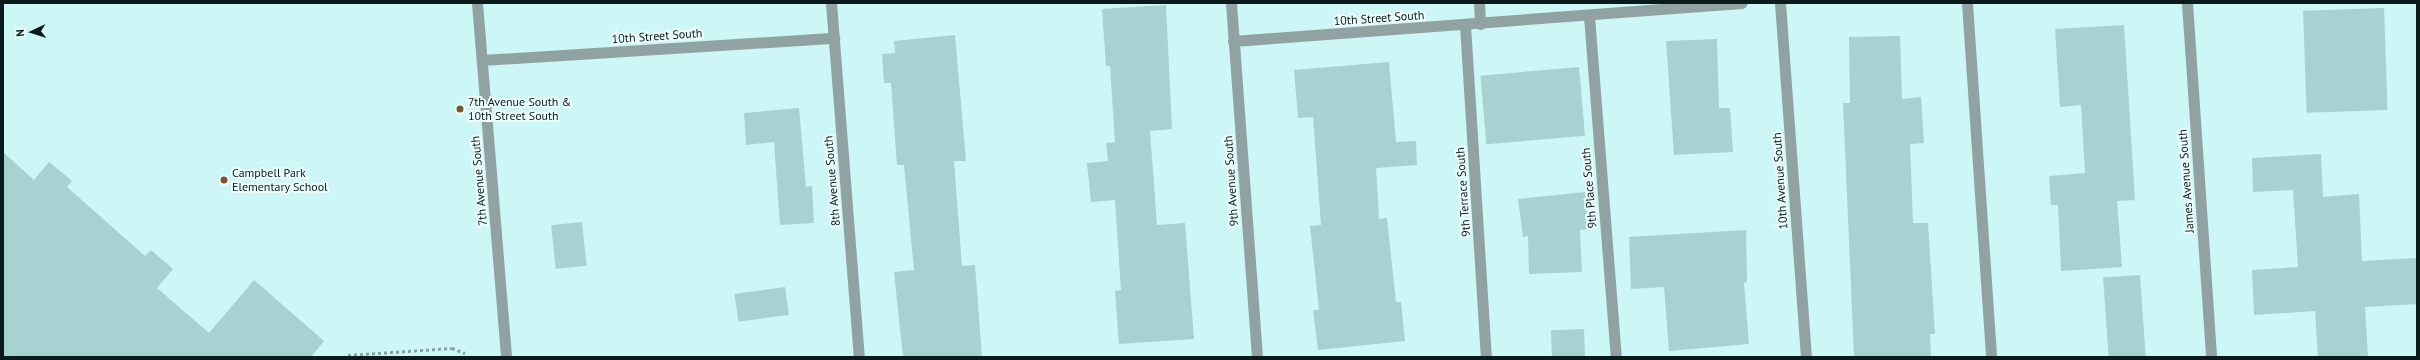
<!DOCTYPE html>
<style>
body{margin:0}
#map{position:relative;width:2420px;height:360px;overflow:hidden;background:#cdf6f6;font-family:"PT Sans",sans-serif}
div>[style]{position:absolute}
.building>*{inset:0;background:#a8d1d1;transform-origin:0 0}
.path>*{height:2.5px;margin-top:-1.25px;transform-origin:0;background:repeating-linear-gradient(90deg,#84a4a4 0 3px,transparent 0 6px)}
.service>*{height:11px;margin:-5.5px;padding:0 5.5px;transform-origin:5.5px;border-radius:5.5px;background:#91a2a2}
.minor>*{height:11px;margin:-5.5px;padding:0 5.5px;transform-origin:5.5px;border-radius:5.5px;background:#91a2a2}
.tertiary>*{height:11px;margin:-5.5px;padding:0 5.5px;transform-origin:5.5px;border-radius:5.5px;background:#91a2a2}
.dots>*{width:11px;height:11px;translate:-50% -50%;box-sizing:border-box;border:2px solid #edfefe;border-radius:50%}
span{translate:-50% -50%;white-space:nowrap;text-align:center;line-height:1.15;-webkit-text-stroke:4px #edfefe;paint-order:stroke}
.street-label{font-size:12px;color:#0b1b1b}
.poi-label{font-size:12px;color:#0b1b1b}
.left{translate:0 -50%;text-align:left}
.frame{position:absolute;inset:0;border:4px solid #0b1b1b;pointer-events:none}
.north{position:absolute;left:12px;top:12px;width:40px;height:40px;-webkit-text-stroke:3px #edfefe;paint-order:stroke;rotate:266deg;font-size:11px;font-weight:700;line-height:16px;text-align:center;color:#0b1b1b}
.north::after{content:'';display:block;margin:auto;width:14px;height:18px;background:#0b1b1b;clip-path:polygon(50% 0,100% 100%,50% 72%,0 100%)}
</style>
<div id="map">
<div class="building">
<i style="clip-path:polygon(1166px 5px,1172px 129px,1150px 131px,1157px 225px,1185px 223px,1194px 339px,1119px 344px,1115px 291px,1121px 290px,1115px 200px,1091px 202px,1087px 163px,1108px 161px,1106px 143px,1115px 142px,1110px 66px,1106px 66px,1102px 9px)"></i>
<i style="left:2384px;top:8px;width:102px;height:81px;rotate:88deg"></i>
<i style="clip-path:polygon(2124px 25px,2135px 200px,2117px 201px,2122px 267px,2061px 271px,2058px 205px,2051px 205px,2049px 176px,2085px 173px,2081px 105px,2060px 107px,2055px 29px)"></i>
<i style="clip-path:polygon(955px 35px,966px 161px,954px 161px,962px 266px,975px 265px,982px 357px,903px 357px,894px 272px,914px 270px,904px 165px,897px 165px,891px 83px,884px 83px,882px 54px,895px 53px,894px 41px)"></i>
<i style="clip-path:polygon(1900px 36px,1902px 99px,1921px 97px,1924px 143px,1910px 144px,1913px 223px,1928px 223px,1935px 334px,1930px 334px,1931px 357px,1854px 357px,1843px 103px,1850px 103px,1849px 37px)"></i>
<i style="clip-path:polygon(1717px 39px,1719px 108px,1730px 108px,1733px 152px,1674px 155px,1666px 41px)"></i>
<i style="clip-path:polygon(1389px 62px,1396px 142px,1416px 141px,1417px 165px,1376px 168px,1379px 219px,1387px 218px,1396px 302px,1401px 302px,1405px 341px,1318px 350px,1313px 310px,1319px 310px,1310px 226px,1321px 225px,1313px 117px,1298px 118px,1294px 70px)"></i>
<i style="left:1579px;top:67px;width:69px;height:99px;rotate:85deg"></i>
<i style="clip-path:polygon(799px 108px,806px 187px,812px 186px,814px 223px,780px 225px,774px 142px,746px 145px,744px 113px)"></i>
<i style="clip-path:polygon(3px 152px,34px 180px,49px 162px,72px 181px,67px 187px,145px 256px,151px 250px,173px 269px,157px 288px,209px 333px,254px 280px,324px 341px,311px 357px,3px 357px)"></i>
<i style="clip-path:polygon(2321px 154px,2323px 197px,2359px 194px,2362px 261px,2417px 258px,2417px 304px,2365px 307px,2368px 357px,2318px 357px,2315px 311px,2254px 315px,2252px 270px,2298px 267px,2293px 190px,2253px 192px,2252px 158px)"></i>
<i style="clip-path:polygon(1585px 192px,1588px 229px,1580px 230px,1582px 272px,1529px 274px,1528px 236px,1523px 237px,1518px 199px)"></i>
<i style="left:582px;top:222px;width:44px;height:31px;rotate:84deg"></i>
<i style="clip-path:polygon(1746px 230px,1747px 282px,1744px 283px,1749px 344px,1669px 351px,1664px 287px,1631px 289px,1629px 237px)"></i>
<i style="left:2140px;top:275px;width:82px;height:37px;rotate:86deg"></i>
<i style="left:785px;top:287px;width:28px;height:51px;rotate:82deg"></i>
<i style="left:1584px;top:329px;width:28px;height:33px;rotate:88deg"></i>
</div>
<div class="path">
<i style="left:348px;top:355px;width:104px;rotate:-3.9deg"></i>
<i style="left:452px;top:348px;width:14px;rotate:21deg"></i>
</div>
<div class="service">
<i style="left:1967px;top:3px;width:355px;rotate:86.1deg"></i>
<i style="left:1589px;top:16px;width:342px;rotate:85.5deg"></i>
<i style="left:1465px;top:25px;width:333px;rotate:86.4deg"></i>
</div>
<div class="minor">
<i style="left:831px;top:3px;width:355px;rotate:85.5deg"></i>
<i style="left:1231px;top:3px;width:355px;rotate:85.8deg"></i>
<i style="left:1479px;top:3px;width:21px;rotate:87deg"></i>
<i style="left:1780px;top:3px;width:355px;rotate:85.8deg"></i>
<i style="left:2187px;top:3px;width:355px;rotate:86.1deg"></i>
<i style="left:1233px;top:41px;width:510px;rotate:-4.27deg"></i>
<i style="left:482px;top:60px;width:353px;rotate:-3.6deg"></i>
</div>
<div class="tertiary">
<i style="left:477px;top:3px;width:355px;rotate:85.3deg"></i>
</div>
<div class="dots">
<i style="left:460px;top:109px;background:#77582d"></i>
<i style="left:224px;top:180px;background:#77582d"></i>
</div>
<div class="street-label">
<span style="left:1379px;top:18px;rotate:-4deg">10th Street South</span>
<span style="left:657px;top:36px;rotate:-4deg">10th Street South</span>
<span style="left:479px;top:181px;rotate:-95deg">7th Avenue South</span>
<span style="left:832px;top:181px;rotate:-95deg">8th Avenue South</span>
<span style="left:1231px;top:181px;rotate:-94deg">9th Avenue South</span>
<span style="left:1780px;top:181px;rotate:-94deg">10th Avenue South</span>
<span style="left:2186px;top:181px;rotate:-94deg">James Avenue South</span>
<span style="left:1589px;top:188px;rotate:-95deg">9th Place South</span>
<span style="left:1463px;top:192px;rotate:-94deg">9th Terrace South</span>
</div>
<div class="poi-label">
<span class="left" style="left:468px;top:109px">7th Avenue South &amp;<br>10th Street South</span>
<span class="left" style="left:232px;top:180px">Campbell Park<br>Elementary School</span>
</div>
<div class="frame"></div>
<div class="north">N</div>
</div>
